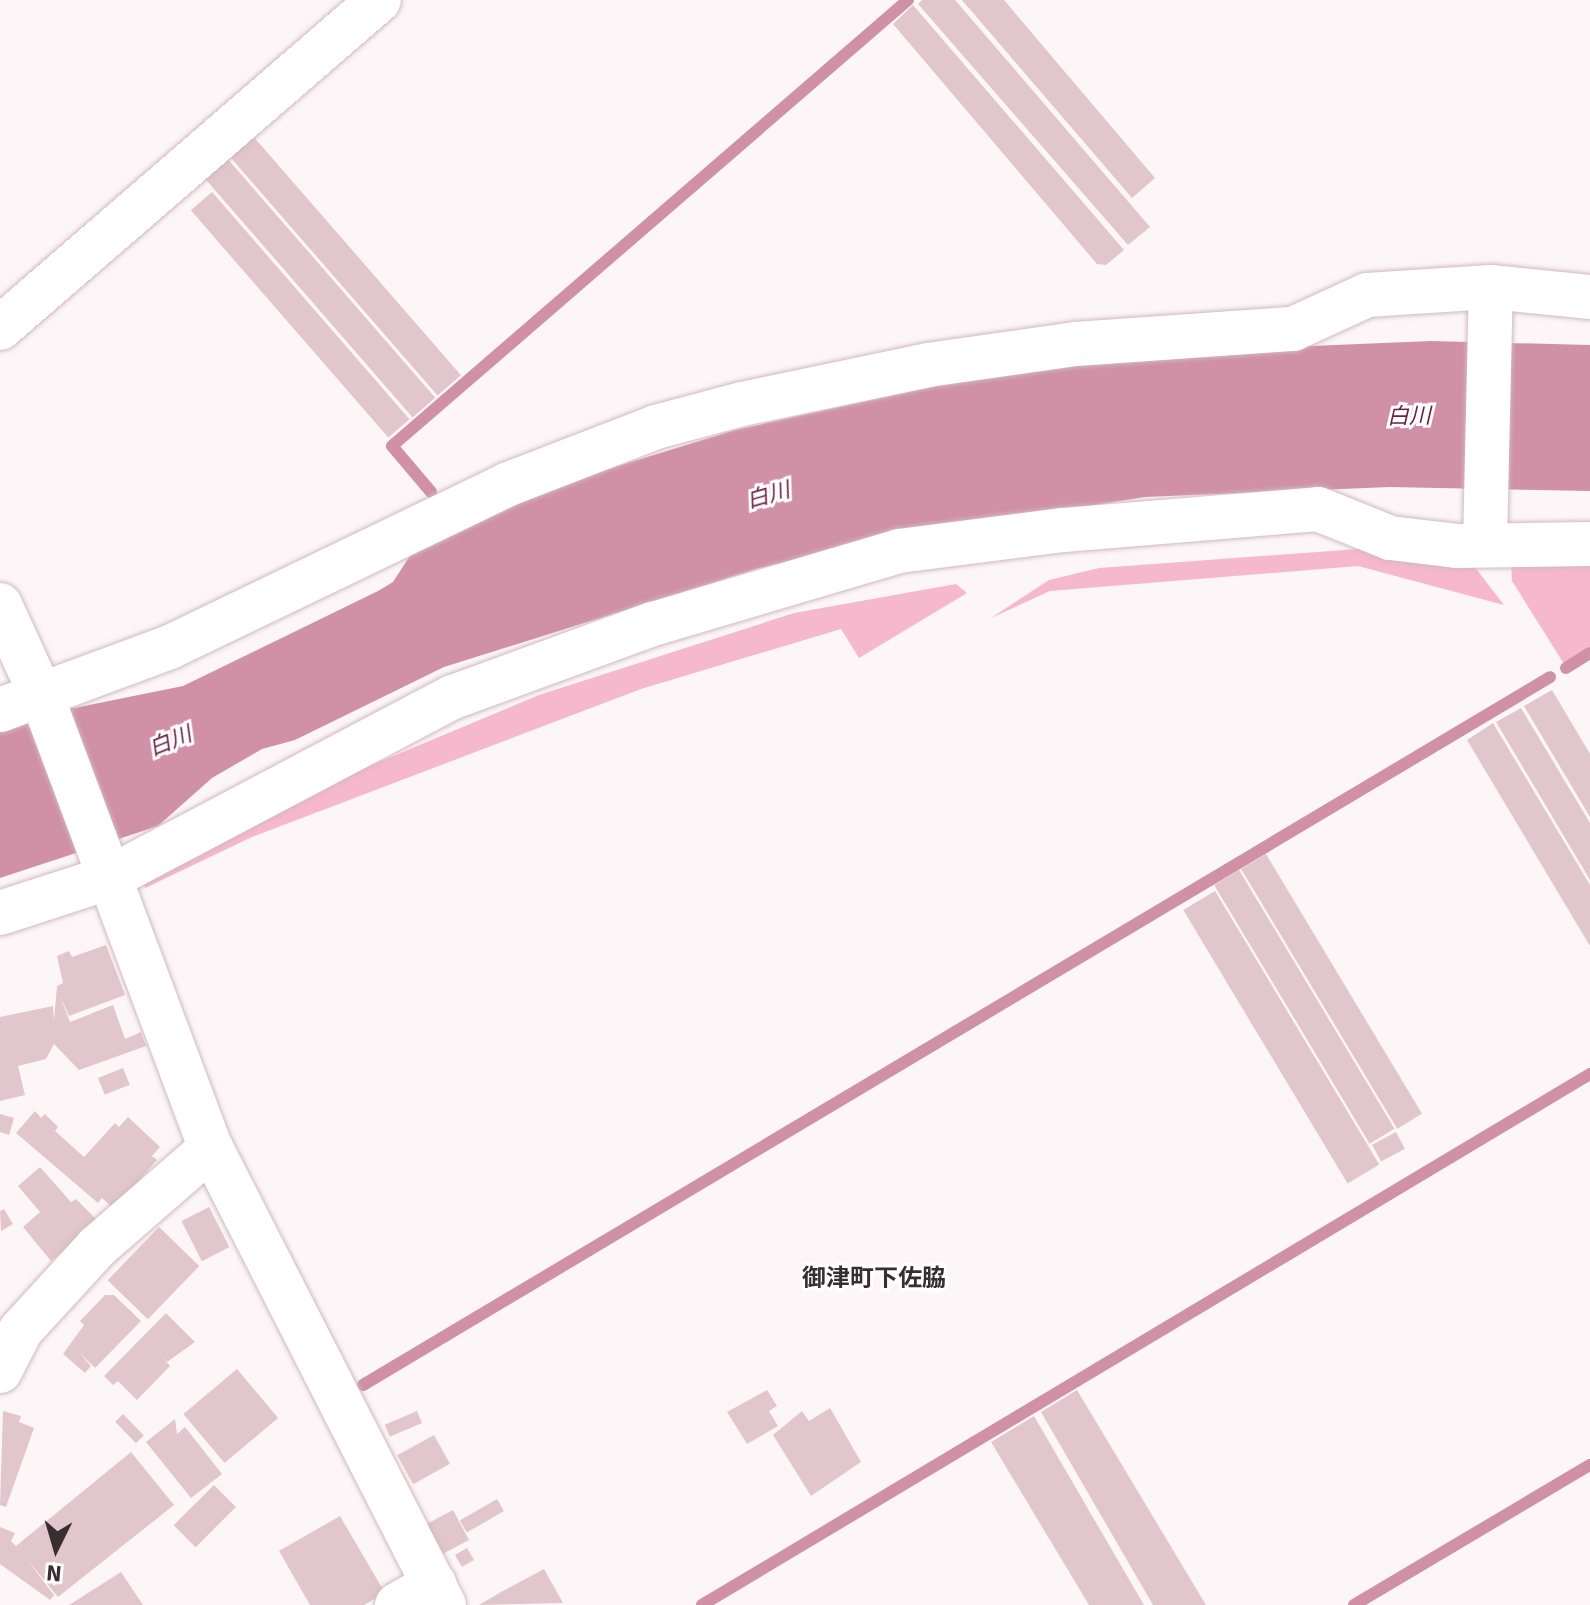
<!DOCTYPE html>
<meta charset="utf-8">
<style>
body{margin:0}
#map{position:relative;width:1590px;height:1605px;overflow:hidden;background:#fcf6f8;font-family:Signika,"Noto Sans JP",sans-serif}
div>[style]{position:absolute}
.green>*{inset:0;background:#f6b8cc}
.water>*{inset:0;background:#d090a5}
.stream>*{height:12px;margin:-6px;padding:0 6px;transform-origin:6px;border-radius:6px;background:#d090a5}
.building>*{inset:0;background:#e1c6ce;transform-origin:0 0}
.roads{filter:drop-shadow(0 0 2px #d2b8c0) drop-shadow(0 0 2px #d2b8c0)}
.street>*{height:44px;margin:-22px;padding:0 22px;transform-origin:22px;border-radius:22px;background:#fff}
span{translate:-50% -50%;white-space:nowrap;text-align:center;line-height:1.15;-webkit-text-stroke:6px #fff;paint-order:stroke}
.water-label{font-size:22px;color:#6d2141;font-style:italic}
.quarter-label{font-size:24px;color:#382e31;font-weight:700}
.north{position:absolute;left:16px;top:1509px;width:80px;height:80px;-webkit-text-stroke:6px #fff;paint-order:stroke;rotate:185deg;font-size:22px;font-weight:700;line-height:32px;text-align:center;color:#382e31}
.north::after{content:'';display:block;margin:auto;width:28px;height:36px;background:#382e31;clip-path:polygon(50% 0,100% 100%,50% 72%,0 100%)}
</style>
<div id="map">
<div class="green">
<i style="clip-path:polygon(1358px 549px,1445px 557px,1474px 566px,1504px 605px,1358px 566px,1050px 591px,991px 618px,1049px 580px,1099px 568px)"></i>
<i style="clip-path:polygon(1590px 555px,1590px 649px,1564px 664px,1512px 581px,1511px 560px)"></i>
<i style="clip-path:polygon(956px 584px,967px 593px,859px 658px,841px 629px,641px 689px,252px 837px,145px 888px,143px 875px,355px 772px,539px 695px,794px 613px)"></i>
</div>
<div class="water">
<i style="clip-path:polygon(1431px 341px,1590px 345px,1590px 491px,1389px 487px,1145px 497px,885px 538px,756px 569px,444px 667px,295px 740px,262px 749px,212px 778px,158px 826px,0 878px,0 723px,183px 686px,378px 591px,393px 582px,411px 554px,530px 493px,735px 430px,964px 380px,1171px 352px)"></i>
</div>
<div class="stream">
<i style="left:431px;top:492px;width:60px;rotate:-130.3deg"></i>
<i style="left:392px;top:446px;width:682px;rotate:-40.84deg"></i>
<i style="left:1566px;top:668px;width:28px;rotate:-32deg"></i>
<i style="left:363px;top:1385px;width:1382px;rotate:-30.81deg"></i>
<i style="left:702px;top:1605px;width:1035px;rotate:-30.88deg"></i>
<i style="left:1354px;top:1605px;width:274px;rotate:-30.7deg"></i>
</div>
<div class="building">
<i style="clip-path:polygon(922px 0,955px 0,1150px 227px,1128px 245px,918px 4px)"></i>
<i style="clip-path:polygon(962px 0,1004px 0,1155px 178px,1132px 198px)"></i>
<i style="clip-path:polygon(913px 5px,1124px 250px,1106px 265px,1097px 264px,893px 24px)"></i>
<i style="left:253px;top:136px;width:317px;height:31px;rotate:49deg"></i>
<i style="left:226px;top:157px;width:319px;height:30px;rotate:49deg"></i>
<i style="left:212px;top:192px;width:301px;height:28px;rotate:49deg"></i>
<i style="clip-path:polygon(1552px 690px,1590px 754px,1590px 817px,1524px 706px)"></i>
<i style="clip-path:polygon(1521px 708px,1590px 823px,1590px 880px,1496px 722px)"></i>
<i style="clip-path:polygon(1493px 723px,1590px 885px,1590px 946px,1467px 740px)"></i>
<i style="left:1266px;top:854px;width:303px;height:29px;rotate:59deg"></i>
<i style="left:1239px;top:870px;width:302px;height:29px;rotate:59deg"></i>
<i style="left:1215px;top:891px;width:319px;height:37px;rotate:59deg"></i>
<i style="clip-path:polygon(106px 945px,125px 995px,69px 1016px,60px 996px,70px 1022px,113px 1005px,125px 1039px,141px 1032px,146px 1046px,79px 1070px,54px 1044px,46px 1059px,18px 1066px,25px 1095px,0 1101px,0 1017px,53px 1006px,54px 1021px,57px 986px,63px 983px,57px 956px,69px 951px,72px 957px)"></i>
<i style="left:123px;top:1068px;width:18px;height:27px;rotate:68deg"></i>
<i style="clip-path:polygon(35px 1111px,41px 1118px,45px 1114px,58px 1127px,55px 1131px,84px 1157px,115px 1123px,119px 1127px,128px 1117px,160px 1147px,152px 1156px,157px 1160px,114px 1209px,102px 1198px,98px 1203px,16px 1133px)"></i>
<i style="clip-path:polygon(0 1114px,14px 1118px,9px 1135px,0 1132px)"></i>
<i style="left:1396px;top:1132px;width:19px;height:27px;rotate:62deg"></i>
<i style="clip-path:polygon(40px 1167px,71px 1202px,76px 1199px,98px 1221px,51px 1261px,23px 1227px,40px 1212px,18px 1186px)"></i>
<i style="left:209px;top:1207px;width:45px;height:31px;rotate:63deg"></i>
<i style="clip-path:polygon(4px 1209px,13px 1224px,1px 1231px,0 1211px)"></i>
<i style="left:159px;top:1227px;width:56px;height:74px;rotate:44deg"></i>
<i style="clip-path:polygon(105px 1295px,114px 1295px,141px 1321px,95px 1368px,79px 1352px,91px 1366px,85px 1373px,63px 1354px,84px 1325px,80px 1321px)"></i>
<i style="clip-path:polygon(166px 1313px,195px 1342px,167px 1362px,156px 1350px,170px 1366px,137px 1400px,118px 1381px,113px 1385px,104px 1376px)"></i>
<i style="left:237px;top:1369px;width:64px;height:70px;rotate:50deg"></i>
<i style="clip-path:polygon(767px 1390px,777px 1406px,769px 1411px,778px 1426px,747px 1444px,727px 1412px)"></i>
<i style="clip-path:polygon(1077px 1390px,1206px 1605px,1153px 1605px,1041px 1412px)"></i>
<i style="clip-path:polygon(830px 1408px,861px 1462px,811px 1496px,773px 1435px,802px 1411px,809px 1421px)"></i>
<i style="clip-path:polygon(3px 1411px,21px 1416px,19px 1422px,34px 1428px,6px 1507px,0 1505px)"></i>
<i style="left:417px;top:1411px;width:13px;height:35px;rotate:67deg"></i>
<i style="left:123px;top:1414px;width:30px;height:11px;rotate:46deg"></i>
<i style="clip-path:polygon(1034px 1416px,1144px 1605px,1089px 1605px,991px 1442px)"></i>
<i style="clip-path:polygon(175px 1419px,177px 1434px,185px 1427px,222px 1474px,191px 1498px,146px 1442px)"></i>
<i style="left:434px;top:1435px;width:33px;height:42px;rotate:61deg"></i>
<i style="clip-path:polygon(131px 1452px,174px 1505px,58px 1597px,26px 1558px,54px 1595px,50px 1600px,0 1564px,0 1527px,15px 1533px,11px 1541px,16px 1546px)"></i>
<i style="left:214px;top:1485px;width:31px;height:57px;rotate:45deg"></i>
<i style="left:497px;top:1499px;width:14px;height:43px;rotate:60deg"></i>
<i style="left:453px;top:1510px;width:34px;height:34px;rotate:62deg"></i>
<i style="clip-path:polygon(340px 1516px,385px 1593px,364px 1605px,310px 1605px,279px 1551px)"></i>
<i style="left:467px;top:1548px;width:14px;height:14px;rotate:60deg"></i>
<i style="clip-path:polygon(544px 1569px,563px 1603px,479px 1605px,501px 1592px)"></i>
<i style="clip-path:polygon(121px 1572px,143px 1605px,69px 1605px)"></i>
</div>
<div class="roads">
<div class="street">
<i style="left:0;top:328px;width:501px;rotate:-40.87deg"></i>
<i style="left:1485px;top:545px;width:258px;rotate:-88.7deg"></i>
<i style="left:0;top:605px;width:101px;rotate:65.5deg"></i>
<i style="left:42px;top:697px;width:482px;rotate:69.5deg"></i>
<i style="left:211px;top:1148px;width:513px;rotate:62.99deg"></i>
<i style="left:0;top:710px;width:181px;rotate:-20.3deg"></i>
<i style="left:170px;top:647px;width:373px;rotate:-25.7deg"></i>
<i style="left:506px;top:485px;width:161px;rotate:-21.1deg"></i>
<i style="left:656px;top:427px;width:89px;rotate:-15deg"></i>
<i style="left:742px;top:404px;width:190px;rotate:-11.8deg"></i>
<i style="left:928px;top:365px;width:149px;rotate:-8.1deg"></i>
<i style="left:1076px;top:344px;width:218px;rotate:-4deg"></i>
<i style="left:1293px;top:329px;width:81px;rotate:-24.7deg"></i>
<i style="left:1367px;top:295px;width:124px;rotate:-3.7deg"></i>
<i style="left:1491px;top:287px;width:100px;rotate:5.8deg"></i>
<i style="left:0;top:913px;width:117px;rotate:-18deg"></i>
<i style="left:111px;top:877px;width:386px;rotate:-27.8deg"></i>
<i style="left:453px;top:697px;width:213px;rotate:-20.1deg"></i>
<i style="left:653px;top:624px;width:257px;rotate:-16.5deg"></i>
<i style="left:899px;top:551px;width:166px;rotate:-7.3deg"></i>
<i style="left:1064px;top:530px;width:255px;rotate:-4.7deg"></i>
<i style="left:1318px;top:509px;width:78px;rotate:21.9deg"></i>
<i style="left:1390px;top:538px;width:67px;rotate:6.8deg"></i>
<i style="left:1457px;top:546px;width:133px;rotate:-0.9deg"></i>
<i style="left:0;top:1371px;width:46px;rotate:-62.9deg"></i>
<i style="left:21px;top:1330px;width:113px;rotate:-47.5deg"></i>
<i style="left:97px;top:1247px;width:151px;rotate:-41deg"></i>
<i style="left:397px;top:1605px;width:43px;rotate:-29.6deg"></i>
</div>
</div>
<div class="water-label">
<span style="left:1409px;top:416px;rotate:-1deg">白川</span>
<span style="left:768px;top:495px;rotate:-16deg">白川</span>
<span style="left:170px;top:741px;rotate:-22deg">白川</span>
</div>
<div class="quarter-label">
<span style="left:874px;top:1279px">御津町下佐脇</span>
</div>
<div class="north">N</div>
</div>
